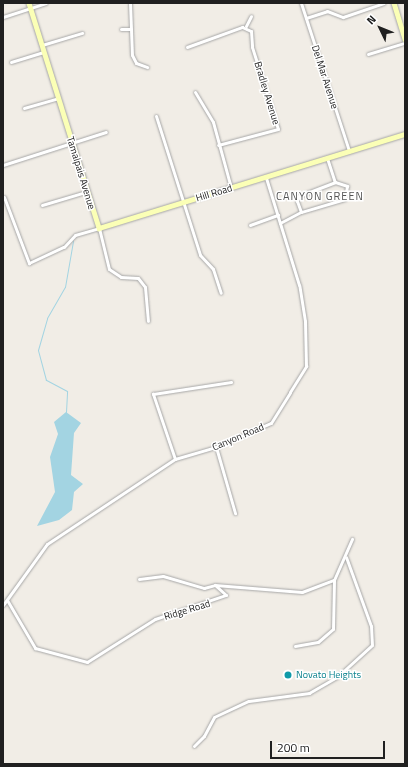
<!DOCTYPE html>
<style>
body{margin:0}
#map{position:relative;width:408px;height:767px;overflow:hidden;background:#f1ede6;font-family:"Titillium Web",sans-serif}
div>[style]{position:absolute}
.water>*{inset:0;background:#a3d4e2}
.stream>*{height:1px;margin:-0.5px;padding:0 0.5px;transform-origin:0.5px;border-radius:0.5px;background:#a3d4e2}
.roads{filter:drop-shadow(0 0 1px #a7a7a7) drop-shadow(0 0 1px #a7a7a7)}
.street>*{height:3px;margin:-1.5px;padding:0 1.5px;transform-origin:1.5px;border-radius:1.5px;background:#fff}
.secondary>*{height:4.5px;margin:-2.25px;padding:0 2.25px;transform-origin:2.25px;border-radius:2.25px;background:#fbffb6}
.dots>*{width:11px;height:11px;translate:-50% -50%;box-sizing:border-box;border:2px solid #fff;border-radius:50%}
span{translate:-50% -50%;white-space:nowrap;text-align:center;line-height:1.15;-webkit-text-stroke:3px #fff;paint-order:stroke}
.street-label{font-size:10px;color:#202020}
.culture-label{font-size:10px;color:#0d838f}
.left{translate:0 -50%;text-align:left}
.neighbourhood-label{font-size:11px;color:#535353;letter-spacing:1px}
.frame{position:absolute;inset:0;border:4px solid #202020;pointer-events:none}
.north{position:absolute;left:360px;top:8px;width:40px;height:40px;-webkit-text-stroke:3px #fff;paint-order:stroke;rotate:313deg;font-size:11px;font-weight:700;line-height:16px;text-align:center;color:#202020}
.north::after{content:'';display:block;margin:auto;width:14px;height:18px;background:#202020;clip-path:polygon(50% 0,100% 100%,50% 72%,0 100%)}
.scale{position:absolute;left:270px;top:741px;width:115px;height:18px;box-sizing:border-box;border:2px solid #202020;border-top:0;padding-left:5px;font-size:12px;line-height:14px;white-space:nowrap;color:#202020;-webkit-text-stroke:3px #fff;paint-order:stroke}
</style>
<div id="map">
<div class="water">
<i style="clip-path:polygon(66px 412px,81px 423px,74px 433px,71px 475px,83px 484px,74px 492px,72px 510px,59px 520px,37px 526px,55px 492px,50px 457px,58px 434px,54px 422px)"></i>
</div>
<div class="stream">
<i style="left:66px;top:412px;width:21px;rotate:-87deg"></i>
<i style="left:67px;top:391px;width:24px;rotate:-152deg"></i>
<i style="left:46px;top:380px;width:31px;rotate:-105deg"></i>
<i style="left:38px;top:350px;width:33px;rotate:-74deg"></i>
<i style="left:47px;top:318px;width:36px;rotate:-60deg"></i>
<i style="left:65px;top:287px;width:47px;rotate:-80.1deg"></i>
</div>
<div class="roads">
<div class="street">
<i style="left:130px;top:3px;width:52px;rotate:87.8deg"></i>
<i style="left:132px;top:55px;width:9px;rotate:63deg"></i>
<i style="left:136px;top:63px;width:12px;rotate:20deg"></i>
<i style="left:301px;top:3px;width:156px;rotate:72deg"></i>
<i style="left:3px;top:17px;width:45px;rotate:-18deg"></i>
<i style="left:306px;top:18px;width:22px;rotate:-18deg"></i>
<i style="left:327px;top:11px;width:17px;rotate:21deg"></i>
<i style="left:343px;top:17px;width:43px;rotate:-18.9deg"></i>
<i style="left:246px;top:26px;width:11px;rotate:-63deg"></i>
<i style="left:121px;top:29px;width:10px"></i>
<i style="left:42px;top:45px;width:42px;rotate:-16.7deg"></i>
<i style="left:187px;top:47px;width:59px;rotate:-20deg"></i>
<i style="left:242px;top:27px;width:10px;rotate:24deg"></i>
<i style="left:251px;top:31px;width:16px;rotate:86deg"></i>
<i style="left:252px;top:47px;width:86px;rotate:72.4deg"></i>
<i style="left:278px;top:129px;width:62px;rotate:165.1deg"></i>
<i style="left:368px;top:54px;width:39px;rotate:-17deg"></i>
<i style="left:11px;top:62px;width:34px;rotate:-17deg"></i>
<i style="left:195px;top:92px;width:35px;rotate:59deg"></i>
<i style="left:213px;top:122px;width:68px;rotate:74.7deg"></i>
<i style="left:24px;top:108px;width:35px;rotate:-16deg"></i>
<i style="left:156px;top:116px;width:146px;rotate:72.4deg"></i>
<i style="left:200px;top:255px;width:19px;rotate:47deg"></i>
<i style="left:213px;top:269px;width:25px;rotate:72deg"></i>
<i style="left:327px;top:158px;width:25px;rotate:72deg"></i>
<i style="left:3px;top:165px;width:108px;rotate:-17.8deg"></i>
<i style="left:335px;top:182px;width:13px;rotate:18deg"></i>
<i style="left:347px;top:186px;width:13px;rotate:99deg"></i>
<i style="left:345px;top:199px;width:46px;rotate:163.5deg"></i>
<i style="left:301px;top:212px;width:12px;rotate:-110deg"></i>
<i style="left:297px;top:201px;width:5px;rotate:-68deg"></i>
<i style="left:299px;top:196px;width:39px;rotate:-21deg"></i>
<i style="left:4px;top:197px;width:71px;rotate:69.3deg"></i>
<i style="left:29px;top:263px;width:38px;rotate:-25deg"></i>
<i style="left:64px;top:247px;width:16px;rotate:-47deg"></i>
<i style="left:75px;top:235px;width:25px;rotate:-16deg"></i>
<i style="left:99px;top:228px;width:42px;rotate:76.3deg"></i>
<i style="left:109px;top:269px;width:14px;rotate:34deg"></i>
<i style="left:121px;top:277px;width:17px;rotate:3deg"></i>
<i style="left:138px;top:278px;width:11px;rotate:52deg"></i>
<i style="left:145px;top:287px;width:34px;rotate:85deg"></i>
<i style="left:42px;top:205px;width:46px;rotate:-16.5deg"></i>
<i style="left:280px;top:223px;width:24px;rotate:-28deg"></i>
<i style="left:250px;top:225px;width:30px;rotate:-20deg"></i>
<i style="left:216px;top:447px;width:69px;rotate:73.9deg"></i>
<i style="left:175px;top:459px;width:69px;rotate:-108.7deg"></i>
<i style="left:153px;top:394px;width:79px;rotate:-8.7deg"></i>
<i style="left:139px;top:579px;width:24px;rotate:-7deg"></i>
<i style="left:163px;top:576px;width:43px;rotate:16.3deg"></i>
<i style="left:204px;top:588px;width:11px;rotate:-15deg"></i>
<i style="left:7px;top:600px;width:56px;rotate:59.7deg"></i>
<i style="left:35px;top:648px;width:54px;rotate:15.1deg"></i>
<i style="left:87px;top:662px;width:80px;rotate:-32.3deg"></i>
<i style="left:155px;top:619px;width:75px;rotate:-18.7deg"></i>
<i style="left:226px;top:595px;width:15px;rotate:-138deg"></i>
<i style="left:215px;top:585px;width:87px;rotate:4.6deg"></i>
<i style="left:302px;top:592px;width:34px;rotate:-21deg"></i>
<i style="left:334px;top:580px;width:45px;rotate:-66.3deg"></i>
<i style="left:3px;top:605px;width:75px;rotate:-54.2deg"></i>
<i style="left:47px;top:544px;width:154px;rotate:-33.6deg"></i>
<i style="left:175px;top:459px;width:43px;rotate:-16.3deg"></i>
<i style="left:216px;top:447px;width:60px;rotate:-23.6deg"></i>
<i style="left:271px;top:423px;width:36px;rotate:-58deg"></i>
<i style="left:290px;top:392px;width:31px;rotate:-58deg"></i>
<i style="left:306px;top:366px;width:45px;rotate:-91.3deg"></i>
<i style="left:305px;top:321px;width:36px;rotate:-99deg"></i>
<i style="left:299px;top:285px;width:112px;rotate:-107.1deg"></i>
<i style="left:295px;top:646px;width:23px;rotate:-10deg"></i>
<i style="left:318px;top:642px;width:20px;rotate:-41deg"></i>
<i style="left:333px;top:629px;width:49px;rotate:-88.8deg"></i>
<i style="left:194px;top:746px;width:14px;rotate:-45deg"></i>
<i style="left:204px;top:736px;width:21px;rotate:-62deg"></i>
<i style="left:214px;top:717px;width:38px;rotate:-25deg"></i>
<i style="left:249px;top:701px;width:61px;rotate:-7.6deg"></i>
<i style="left:309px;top:693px;width:32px;rotate:-30deg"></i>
<i style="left:337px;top:677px;width:47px;rotate:-42.4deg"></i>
<i style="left:372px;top:645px;width:19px;rotate:-93deg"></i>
<i style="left:371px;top:626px;width:73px;rotate:-109.9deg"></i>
</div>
<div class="secondary">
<i style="left:29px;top:3px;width:236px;rotate:72.7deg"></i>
<i style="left:99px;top:228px;width:320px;rotate:-17.1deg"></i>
<i style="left:394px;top:3px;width:38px;rotate:73deg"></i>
</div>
</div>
<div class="dots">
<i style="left:288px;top:675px;background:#0f9aa8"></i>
</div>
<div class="street-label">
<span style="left:325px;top:77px;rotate:72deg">Del Mar Avenue</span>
<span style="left:267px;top:93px;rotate:73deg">Bradley Avenue</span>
<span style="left:81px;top:173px;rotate:73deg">Tamalpais Avenue</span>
<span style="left:214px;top:193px;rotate:-17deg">Hill Road</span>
<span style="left:238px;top:437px;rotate:-23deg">Canyon Road</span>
<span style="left:187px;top:610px;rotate:-17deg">Ridge Road</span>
</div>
<div class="culture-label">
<span class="left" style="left:296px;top:675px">Novato Heights</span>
</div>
<div class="neighbourhood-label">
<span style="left:320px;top:196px">CANYON GREEN</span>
</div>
<div class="frame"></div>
<div class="north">N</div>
<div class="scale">200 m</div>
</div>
